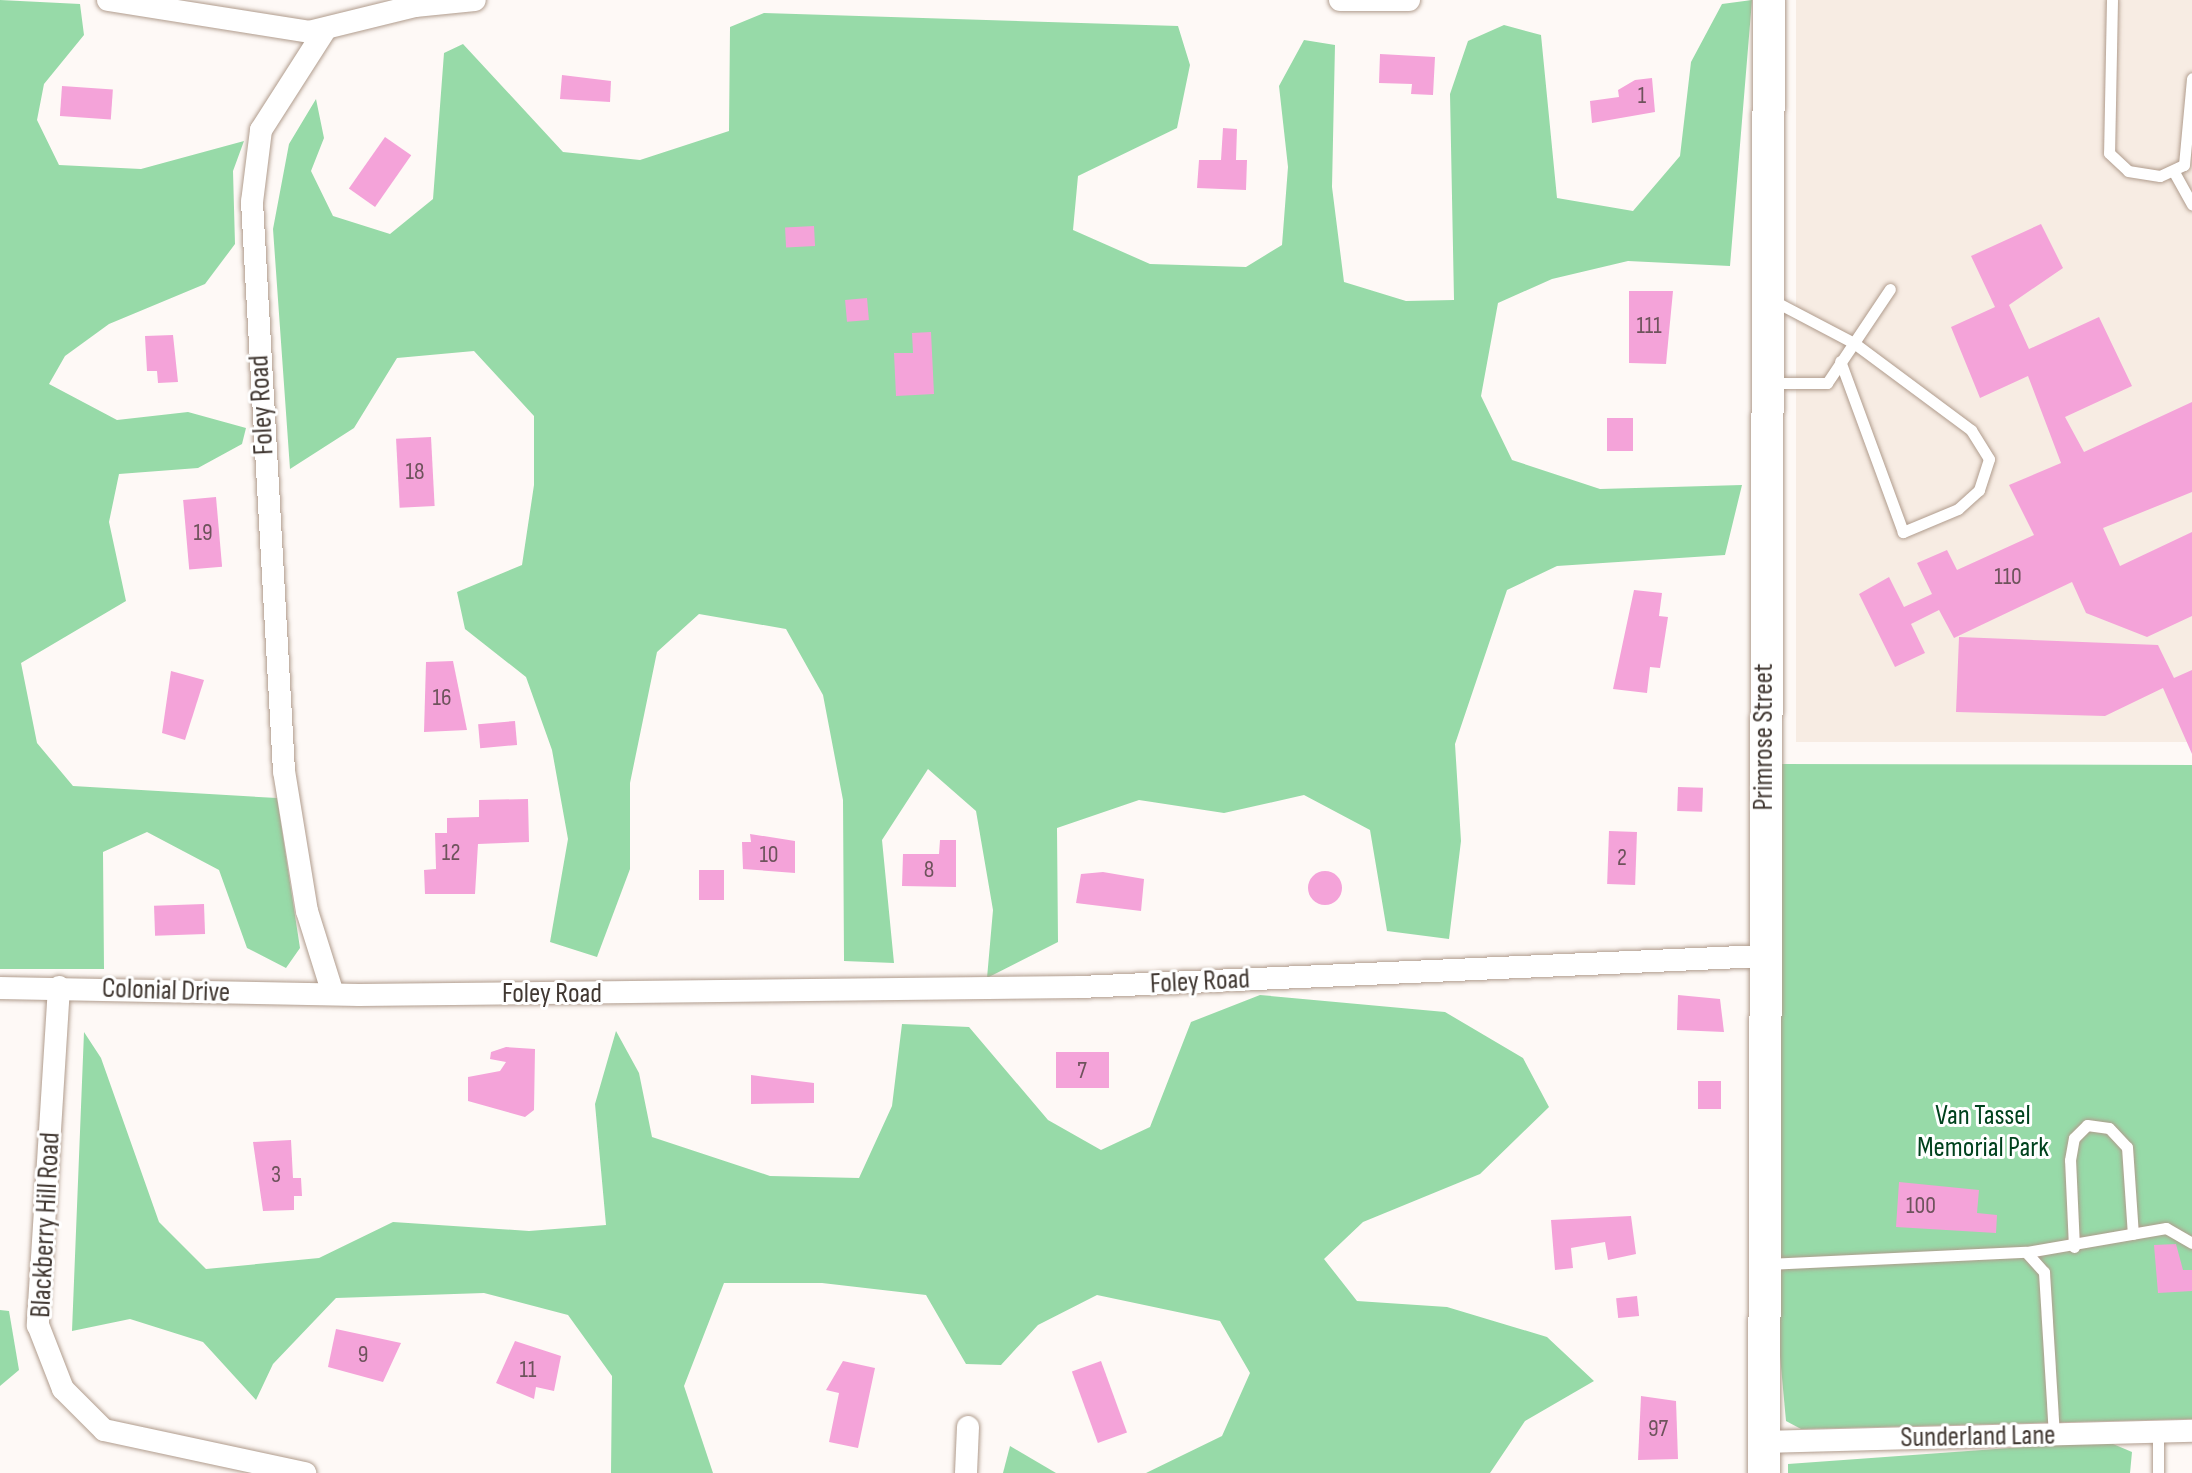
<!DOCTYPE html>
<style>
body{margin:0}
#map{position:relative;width:2192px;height:1473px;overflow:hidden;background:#fef9f6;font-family:"Sofia Sans Condensed",sans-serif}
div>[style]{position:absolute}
.built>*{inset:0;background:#f7ece3;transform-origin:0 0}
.green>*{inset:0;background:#97daa8}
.building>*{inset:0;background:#f4a3d9;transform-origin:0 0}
.round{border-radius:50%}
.roads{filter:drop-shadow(0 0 2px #b09c8d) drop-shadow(0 0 2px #b09c8d)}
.service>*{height:11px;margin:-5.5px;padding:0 5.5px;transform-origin:5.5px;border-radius:5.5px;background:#fff}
.minor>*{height:22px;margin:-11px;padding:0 11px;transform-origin:11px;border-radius:11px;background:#fff}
.secondary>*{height:32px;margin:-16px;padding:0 16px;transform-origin:16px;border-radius:16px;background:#fff}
span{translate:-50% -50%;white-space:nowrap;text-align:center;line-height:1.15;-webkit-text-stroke:6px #fff;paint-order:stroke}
.number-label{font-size:24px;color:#6e535c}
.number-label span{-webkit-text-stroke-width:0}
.street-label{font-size:28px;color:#413832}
.park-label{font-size:28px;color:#00421d}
</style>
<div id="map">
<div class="built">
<i style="left:1796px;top:0;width:396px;height:742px"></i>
</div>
<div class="green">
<i style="clip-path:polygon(0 0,80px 4px,84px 35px,44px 84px,37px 120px,59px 165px,141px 169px,244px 141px,233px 171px,235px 244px,205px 284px,109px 324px,65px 356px,49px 384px,117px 420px,188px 412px,246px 428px,242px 444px,198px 468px,119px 474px,109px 522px,126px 601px,21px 663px,37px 743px,73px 786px,277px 798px,300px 948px,286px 968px,247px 948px,219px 870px,147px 832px,103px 852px,104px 969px,0 969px)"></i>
<i style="clip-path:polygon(1752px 0,1730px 266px,1628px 261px,1552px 279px,1498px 303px,1481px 396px,1512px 460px,1600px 489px,1742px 485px,1725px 555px,1557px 566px,1507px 590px,1455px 744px,1461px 841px,1449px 939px,1387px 931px,1370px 830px,1304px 795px,1224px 813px,1139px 800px,1057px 828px,1058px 942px,987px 978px,993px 910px,976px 811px,928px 769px,882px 840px,894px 963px,844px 961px,843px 800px,823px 695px,786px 629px,699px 614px,657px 652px,630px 783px,630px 869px,597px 957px,550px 942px,568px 839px,552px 750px,526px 677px,465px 629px,457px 592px,522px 565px,534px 485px,534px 416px,474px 351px,397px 358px,354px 428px,290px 469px,273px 229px,289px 144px,316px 99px,324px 138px,311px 171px,333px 216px,390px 234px,433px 199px,444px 53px,463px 44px,563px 152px,640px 160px,729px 131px,730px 27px,764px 13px,1178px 26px,1190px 65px,1177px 128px,1078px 176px,1073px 230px,1150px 264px,1246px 267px,1282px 245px,1288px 167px,1279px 86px,1304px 40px,1335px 45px,1332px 187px,1344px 282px,1406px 301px,1454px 300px,1450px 94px,1468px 41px,1504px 25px,1541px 35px,1557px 198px,1633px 211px,1680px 156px,1691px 62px,1722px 4px)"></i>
<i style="clip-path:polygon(1778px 764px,2192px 765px,2192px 1419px,1801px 1429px,1786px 1421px,1778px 1334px)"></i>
<i style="clip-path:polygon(1260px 995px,1445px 1012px,1523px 1058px,1549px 1107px,1480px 1174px,1363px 1222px,1324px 1259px,1357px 1301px,1447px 1307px,1547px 1337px,1594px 1381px,1525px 1421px,1490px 1473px,1146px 1473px,1222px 1436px,1250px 1373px,1220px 1321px,1097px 1295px,1038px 1325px,1001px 1365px,966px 1364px,926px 1295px,822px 1283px,724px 1283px,684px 1386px,713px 1473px,611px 1473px,612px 1376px,568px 1315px,484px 1293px,336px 1298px,273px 1364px,256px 1400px,203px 1342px,130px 1319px,72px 1331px,84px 1032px,101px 1058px,159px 1222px,206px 1269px,319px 1258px,393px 1222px,529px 1231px,606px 1225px,595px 1104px,616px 1031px,639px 1073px,652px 1137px,770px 1176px,859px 1178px,892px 1106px,902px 1024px,969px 1027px,1048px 1120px,1101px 1150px,1150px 1127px,1191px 1022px)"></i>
<i style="clip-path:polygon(0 1310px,9px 1311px,19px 1370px,0 1386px)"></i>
<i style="clip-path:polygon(2106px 1441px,2132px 1452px,2130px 1473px,1788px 1473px,1788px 1464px)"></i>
<i style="clip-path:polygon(1010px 1446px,1056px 1473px,1003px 1473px)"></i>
</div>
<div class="building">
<i style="clip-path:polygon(1380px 54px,1435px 57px,1433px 95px,1411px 94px,1412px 84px,1379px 83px)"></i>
<i style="clip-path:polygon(562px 75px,611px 81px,610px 102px,560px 99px)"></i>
<i style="clip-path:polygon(1652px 78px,1655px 112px,1592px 123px,1590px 101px,1619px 97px,1618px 90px,1635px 80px)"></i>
<i style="left:62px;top:86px;width:51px;height:30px;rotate:4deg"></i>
<i style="clip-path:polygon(1223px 128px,1237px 129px,1236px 160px,1247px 160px,1246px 190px,1197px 188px,1199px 160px,1221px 160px)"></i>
<i style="left:385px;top:137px;width:32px;height:63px;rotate:35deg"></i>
<i style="clip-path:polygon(2041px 224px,2063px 268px,2009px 305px,2029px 349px,2099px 317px,2132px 386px,2065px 417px,2084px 452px,2192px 402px,2192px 492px,2103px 528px,2120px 566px,2192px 532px,2192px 616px,2147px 637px,2086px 613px,2072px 582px,1954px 638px,1939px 610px,1911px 624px,1925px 653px,1895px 667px,1859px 594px,1889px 577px,1904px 607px,1932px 594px,1917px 563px,1947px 550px,1957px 570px,2034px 535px,2009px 485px,2061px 463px,2028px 376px,1980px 398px,1951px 327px,1995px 307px,1971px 256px)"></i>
<i style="left:814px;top:226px;width:20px;height:29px;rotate:87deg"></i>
<i style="clip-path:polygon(1629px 291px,1673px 291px,1666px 364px,1629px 363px)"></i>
<i style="left:867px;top:298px;width:22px;height:22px;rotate:85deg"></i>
<i style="clip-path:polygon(931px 332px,934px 394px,896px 396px,894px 353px,913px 353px,912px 333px)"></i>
<i style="clip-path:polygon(173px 335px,178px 382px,158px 383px,157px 371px,147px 371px,145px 336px)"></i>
<i style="left:1607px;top:418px;width:26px;height:33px"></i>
<i style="left:431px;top:437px;width:69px;height:35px;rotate:87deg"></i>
<i style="left:216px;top:497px;width:70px;height:33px;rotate:85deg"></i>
<i style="clip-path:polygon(1634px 590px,1662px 593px,1659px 616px,1668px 617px,1660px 668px,1650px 667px,1647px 693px,1613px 689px)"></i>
<i style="clip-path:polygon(1959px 637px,2158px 645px,2174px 678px,2192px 670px,2192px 754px,2163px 688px,2105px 716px,1956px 712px)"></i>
<i style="clip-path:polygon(453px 661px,467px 730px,424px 732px,426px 662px)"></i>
<i style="clip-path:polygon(171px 671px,204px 680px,185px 740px,162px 733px)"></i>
<i style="left:515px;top:721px;width:24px;height:37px;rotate:85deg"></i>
<i style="left:1678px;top:787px;width:25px;height:24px;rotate:2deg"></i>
<i style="clip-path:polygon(528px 799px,529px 842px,478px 844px,475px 894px,425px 894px,424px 870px,436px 869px,435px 833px,447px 833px,447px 818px,479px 817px,479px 800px)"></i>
<i style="left:1609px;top:831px;width:28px;height:53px;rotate:2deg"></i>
<i style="clip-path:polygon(750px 834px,795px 841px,795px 873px,743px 869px,742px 842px,751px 842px)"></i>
<i style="clip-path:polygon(940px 840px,956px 840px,956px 887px,902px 886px,903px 854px,939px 854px)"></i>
<i style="left:724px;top:870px;width:30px;height:25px;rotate:90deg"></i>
<i class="round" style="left:1308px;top:871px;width:34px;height:34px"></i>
<i style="clip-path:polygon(1103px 872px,1144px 879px,1141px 911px,1076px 903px,1081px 874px)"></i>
<i style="left:204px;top:904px;width:30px;height:50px;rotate:88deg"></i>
<i style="clip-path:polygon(1678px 995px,1720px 999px,1724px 1032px,1677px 1030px)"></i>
<i style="clip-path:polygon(506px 1047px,535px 1049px,534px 1110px,525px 1117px,468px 1101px,468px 1077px,500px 1071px,506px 1062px,490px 1059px,491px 1052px)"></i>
<i style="left:1056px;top:1052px;width:53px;height:36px"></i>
<i style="clip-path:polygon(751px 1075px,814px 1083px,814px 1103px,751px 1104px)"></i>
<i style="left:1698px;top:1081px;width:23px;height:28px"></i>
<i style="clip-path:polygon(291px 1140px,293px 1178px,301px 1178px,302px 1196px,294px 1196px,294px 1210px,263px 1211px,253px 1142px)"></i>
<i style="clip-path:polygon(1899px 1182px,1979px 1190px,1977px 1213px,1997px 1215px,1996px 1233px,1896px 1227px)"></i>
<i style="clip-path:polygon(1631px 1216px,1636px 1254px,1608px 1260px,1605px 1242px,1571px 1248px,1573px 1268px,1555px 1270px,1551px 1220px)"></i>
<i style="clip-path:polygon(2176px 1244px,2183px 1270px,2192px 1270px,2192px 1291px,2158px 1293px,2154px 1245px)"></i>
<i style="left:1637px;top:1296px;width:20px;height:21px;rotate:84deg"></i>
<i style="clip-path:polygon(336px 1329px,401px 1343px,383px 1382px,328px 1367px)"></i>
<i style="clip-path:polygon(515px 1341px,561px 1356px,554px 1391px,536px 1387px,534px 1399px,496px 1383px)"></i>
<i style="clip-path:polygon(843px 1361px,875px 1368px,858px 1448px,829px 1442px,839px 1393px,826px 1390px)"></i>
<i style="left:1101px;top:1361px;width:76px;height:31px;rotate:70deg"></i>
<i style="clip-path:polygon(1641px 1396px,1676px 1401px,1678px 1459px,1638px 1460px)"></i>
</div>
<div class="roads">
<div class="service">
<i style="left:2112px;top:0;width:153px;rotate:91.1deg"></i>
<i style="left:2109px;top:153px;width:26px;rotate:43deg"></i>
<i style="left:2128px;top:171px;width:32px;rotate:9deg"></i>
<i style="left:2160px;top:176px;width:26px;rotate:-25deg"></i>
<i style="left:2184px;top:165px;width:87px;rotate:-84.7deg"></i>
<i style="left:2174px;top:172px;width:37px;rotate:61deg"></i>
<i style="left:1774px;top:301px;width:90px;rotate:27.7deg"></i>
<i style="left:1854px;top:343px;width:146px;rotate:36.6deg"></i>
<i style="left:1971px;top:430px;width:34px;rotate:58deg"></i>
<i style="left:1989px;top:459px;width:33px;rotate:108deg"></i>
<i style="left:1979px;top:490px;width:28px;rotate:138deg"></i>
<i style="left:1958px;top:509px;width:60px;rotate:157.3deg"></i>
<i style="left:1903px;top:532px;width:182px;rotate:-110.2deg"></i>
<i style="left:1770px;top:383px;width:57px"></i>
<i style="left:1827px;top:383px;width:113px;rotate:-56.2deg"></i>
<i style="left:2074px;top:1247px;width:87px;rotate:-92.6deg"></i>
<i style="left:2070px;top:1160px;width:22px;rotate:-80deg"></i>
<i style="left:2074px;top:1138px;width:18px;rotate:-45deg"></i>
<i style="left:2087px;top:1125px;width:22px;rotate:8deg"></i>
<i style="left:2109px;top:1128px;width:26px;rotate:47deg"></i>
<i style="left:2127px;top:1147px;width:87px;rotate:86.1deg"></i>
<i style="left:2027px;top:1252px;width:141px;rotate:-9.8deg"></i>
<i style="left:2166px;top:1228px;width:30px;rotate:30deg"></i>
<i style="left:1767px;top:1264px;width:259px;rotate:-2.7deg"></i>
<i style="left:2026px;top:1252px;width:27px;rotate:48deg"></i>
<i style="left:2044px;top:1272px;width:163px;rotate:86.5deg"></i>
<i style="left:2158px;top:1473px;width:40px;rotate:-90deg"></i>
</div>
<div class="minor">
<i style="left:108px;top:0;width:204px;rotate:9deg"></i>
<i style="left:309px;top:32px;width:109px;rotate:-13.8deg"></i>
<i style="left:415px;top:6px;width:60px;rotate:-5.7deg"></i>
<i style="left:1340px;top:0;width:69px"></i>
<i style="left:325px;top:30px;width:119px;rotate:122.6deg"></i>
<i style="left:261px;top:130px;width:73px;rotate:97.1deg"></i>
<i style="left:252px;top:202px;width:570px;rotate:86.78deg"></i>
<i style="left:284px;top:771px;width:142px;rotate:80.7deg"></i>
<i style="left:307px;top:911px;width:87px;rotate:72.6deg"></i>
<i style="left:59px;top:987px;width:339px;rotate:93.6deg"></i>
<i style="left:38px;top:1325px;width:69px;rotate:68.7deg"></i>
<i style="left:63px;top:1389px;width:58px;rotate:45deg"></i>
<i style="left:104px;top:1430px;width:206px;rotate:12.1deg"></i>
<i style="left:0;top:988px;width:359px;rotate:1.1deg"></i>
<i style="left:359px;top:995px;width:721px;rotate:-0.64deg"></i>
<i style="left:1080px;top:987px;width:683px;rotate:-2.6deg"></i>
<i style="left:1764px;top:1442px;width:428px;rotate:-1.5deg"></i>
<i style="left:966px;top:1473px;width:46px;rotate:-87.5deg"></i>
</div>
<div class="secondary">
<i style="left:1764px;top:1473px;width:1473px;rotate:-89.81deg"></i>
</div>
</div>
<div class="number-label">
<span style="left:1642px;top:96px">1</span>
<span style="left:1649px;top:326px">111</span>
<span style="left:415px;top:472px">18</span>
<span style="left:203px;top:533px">19</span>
<span style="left:2008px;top:577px">110</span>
<span style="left:442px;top:698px">16</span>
<span style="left:451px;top:853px">12</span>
<span style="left:769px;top:855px">10</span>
<span style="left:1622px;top:858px">2</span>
<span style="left:929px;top:870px">8</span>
<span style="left:1082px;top:1071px">7</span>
<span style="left:276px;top:1175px">3</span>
<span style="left:1921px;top:1206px">100</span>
<span style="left:363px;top:1355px">9</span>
<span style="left:528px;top:1370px">11</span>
<span style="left:1658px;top:1429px">97</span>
</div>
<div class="street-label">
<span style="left:262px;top:405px;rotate:-93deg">Foley Road</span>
<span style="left:1764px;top:737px;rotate:-90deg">Primrose Street</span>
<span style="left:1200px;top:982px;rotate:-3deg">Foley Road</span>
<span style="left:166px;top:991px;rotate:2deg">Colonial Drive</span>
<span style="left:552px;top:994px">Foley Road</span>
<span style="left:46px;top:1225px;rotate:-87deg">Blackberry Hill Road</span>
<span style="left:1978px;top:1437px;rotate:-1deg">Sunderland Lane</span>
</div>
<div class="park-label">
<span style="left:1983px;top:1132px">Van Tassel<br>Memorial Park</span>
</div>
</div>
